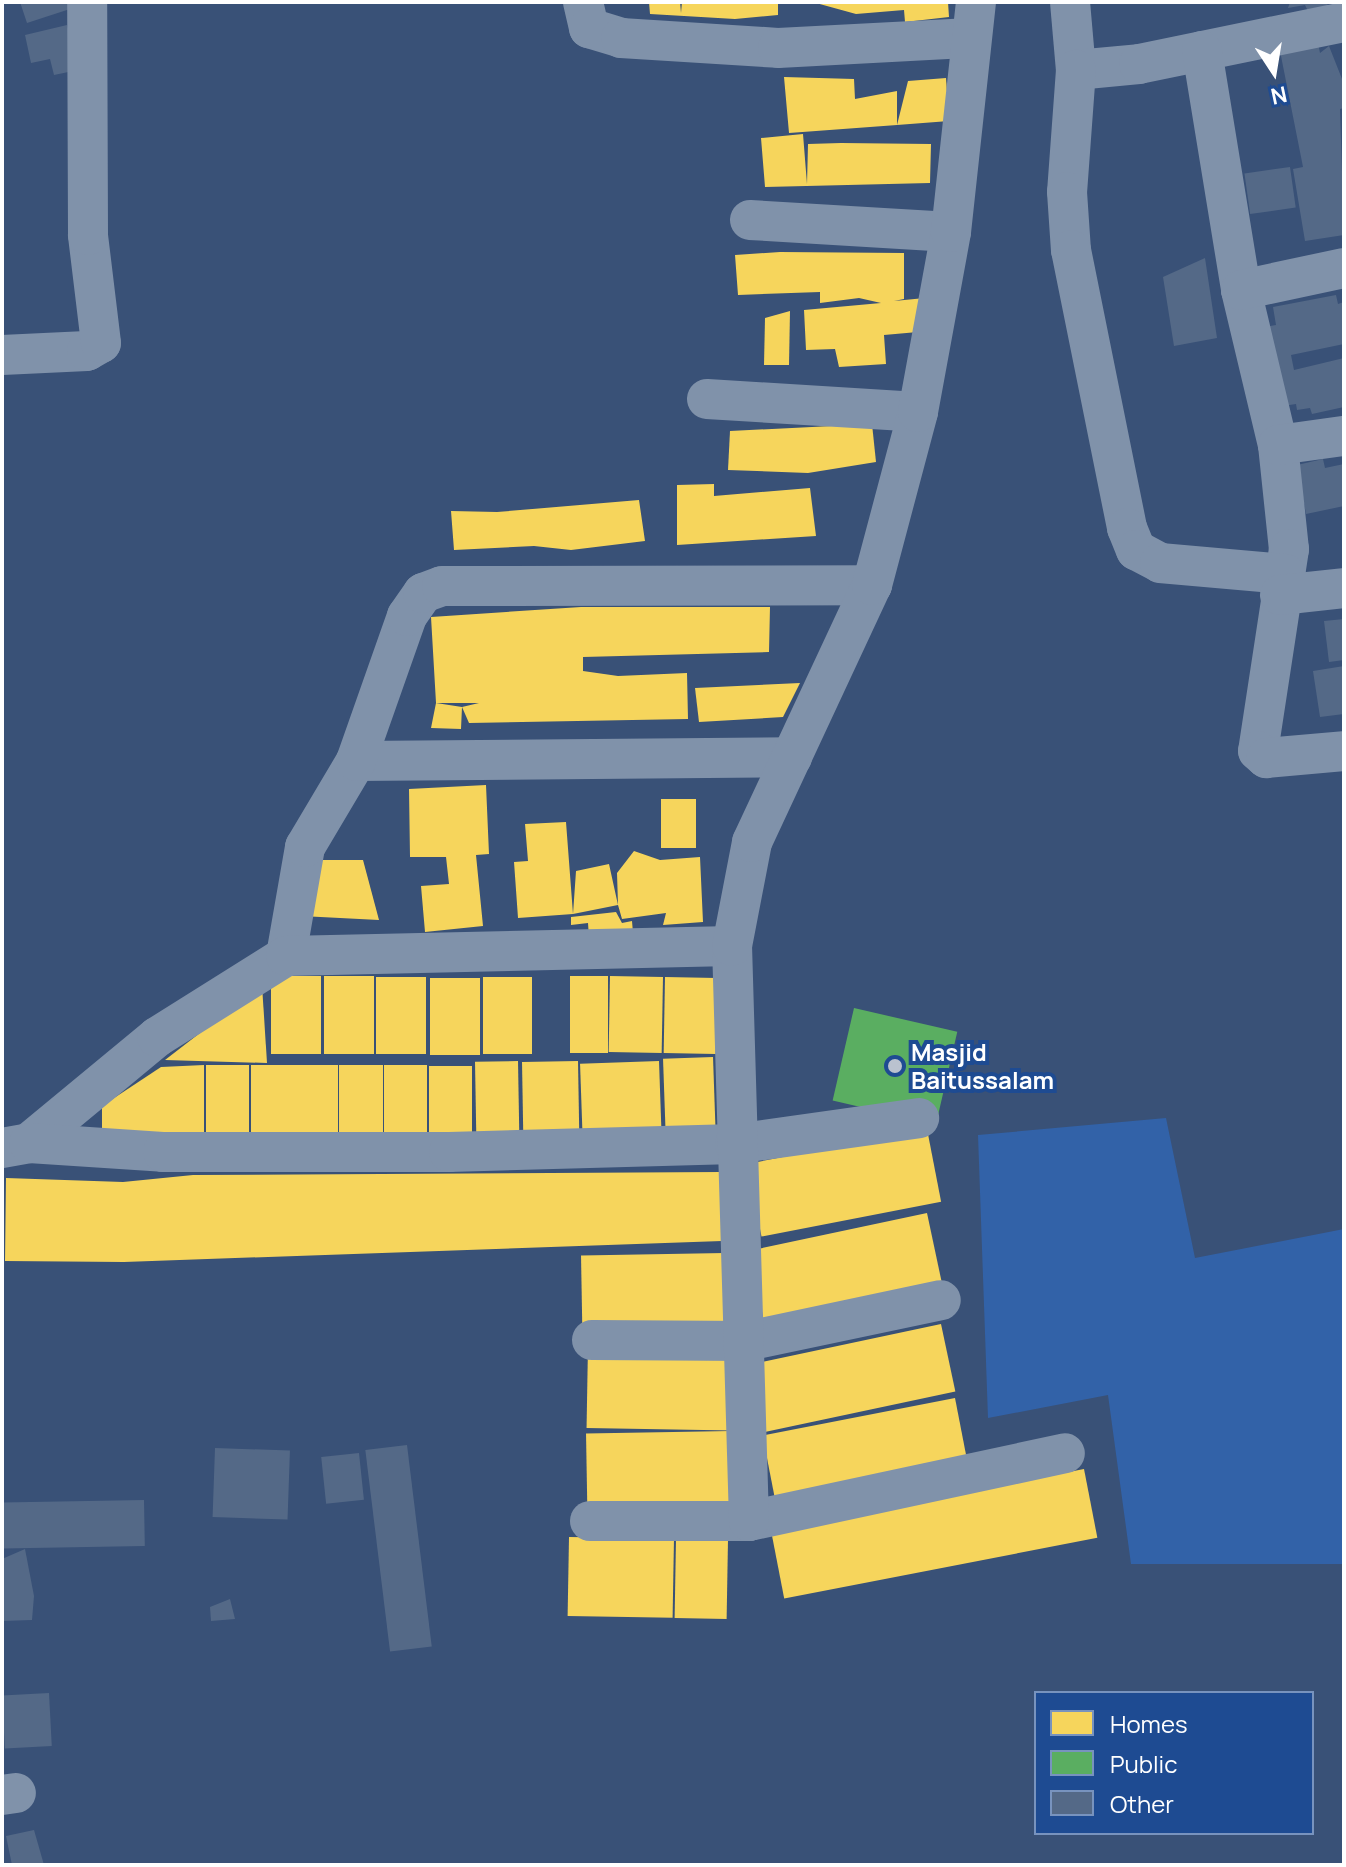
<!DOCTYPE html>
<style>
body{margin:0}
#map{position:relative;width:1346px;height:1867px;overflow:hidden;background:#395177;font-family:Manrope,sans-serif}
div>[style]{position:absolute}
.green>*{inset:0;background:#3262a8}
.homes>*{inset:0;background:#f6d55c;transform-origin:0 0}
.public>*{inset:0;background:#5aae61;transform-origin:0 0}
.building>*{inset:0;background:#546987;transform-origin:0 0}
.minor>*{height:40px;margin:-20px;padding:0 20px;transform-origin:20px;border-radius:20px;background:#8092aa}
.dots>*{width:22px;height:22px;translate:-50% -50%;box-sizing:border-box;border:4px solid #1e4b92;border-radius:50%}
span{translate:-50% -50%;white-space:nowrap;text-align:center;line-height:1.15;-webkit-text-stroke:8px #1e4b92;paint-order:stroke}
.poi-label{font-size:24px;color:#fff;font-weight:700}
.left{translate:0 -50%;text-align:left}
.frame{position:absolute;inset:0;border:4px solid #fff;pointer-events:none}
.legend{position:absolute;left:1034px;top:1691px;width:280px;height:144px;box-sizing:border-box;background:#1e4b92;border:2px solid #7893be;margin:0;padding:10px 14px;list-style:none;font-size:24px;color:#fff}
.legend li{display:flex;align-items:center;gap:16px;height:40px}
.legend b{width:40px;border:2px solid #7893be}
.north{position:absolute;left:1234px;top:32px;width:80px;height:80px;-webkit-text-stroke:6px #1e4b92;paint-order:stroke;rotate:168deg;font-size:22px;font-weight:700;line-height:32px;text-align:center;color:#fff}
.north::after{content:'';display:block;margin:auto;width:28px;height:36px;background:#fff;clip-path:polygon(50% 0,100% 100%,50% 72%,0 100%)}
</style>
<div id="map">
<div class="green">
<i style="clip-path:polygon(1166px 1118px,1195px 1258px,1344px 1229px,1344px 1564px,1131px 1564px,1108px 1395px,988px 1418px,978px 1135px)"></i>
</div>
<div class="homes">
<i style="clip-path:polygon(649px 2px,680px 2px,681px 13px,682px 2px,778px 2px,778px 15px,735px 19px,650px 14px)"></i>
<i style="clip-path:polygon(948px 2px,949px 17px,905px 22px,904px 10px,856px 14px,816px 3px)"></i>
<i style="clip-path:polygon(784px 77px,854px 79px,855px 99px,897px 91px,897px 125px,789px 133px)"></i>
<i style="clip-path:polygon(946px 78px,949px 121px,897px 125px,908px 81px)"></i>
<i style="clip-path:polygon(803px 134px,807px 184px,808px 144px,841px 143px,931px 144px,930px 183px,765px 187px,761px 138px)"></i>
<i style="clip-path:polygon(780px 252px,904px 253px,904px 299px,894px 301px,925px 298px,929px 331px,884px 335px,886px 364px,839px 367px,835px 349px,806px 350px,804px 310px,881px 303px,859px 298px,820px 303px,820px 292px,738px 295px,735px 255px)"></i>
<i style="clip-path:polygon(790px 311px,789px 365px,764px 365px,765px 318px)"></i>
<i style="clip-path:polygon(872px 424px,876px 462px,808px 473px,728px 470px,730px 431px)"></i>
<i style="clip-path:polygon(714px 484px,714px 496px,810px 488px,816px 536px,677px 545px,677px 485px)"></i>
<i style="clip-path:polygon(639px 500px,645px 541px,571px 550px,534px 546px,454px 550px,451px 511px,497px 512px)"></i>
<i style="clip-path:polygon(581px 607px,770px 607px,769px 652px,583px 657px,583px 671px,618px 676px,687px 673px,688px 719px,469px 723px,462px 707px,479px 703px,436px 703px,462px 707px,461px 729px,431px 728px,436px 703px,431px 617px)"></i>
<i style="clip-path:polygon(800px 683px,783px 717px,699px 722px,695px 688px)"></i>
<i style="clip-path:polygon(486px 785px,489px 854px,476px 855px,483px 926px,425px 932px,421px 886px,449px 884px,446px 857px,410px 857px,409px 789px)"></i>
<i style="left:661px;top:799px;width:35px;height:49px"></i>
<i style="clip-path:polygon(566px 822px,573px 914px,518px 918px,514px 862px,528px 861px,525px 824px)"></i>
<i style="clip-path:polygon(634px 851px,660px 860px,700px 857px,703px 922px,663px 925px,666px 913px,622px 919px,618px 905px,573px 914px,576px 871px,609px 864px,618px 905px,617px 873px)"></i>
<i style="clip-path:polygon(307px 860px,363px 860px,379px 920px,301px 916px)"></i>
<i style="clip-path:polygon(616px 912px,622px 923px,632px 921px,633px 933px,589px 938px,588px 923px,571px 925px,571px 917px)"></i>
<i style="left:271px;top:976px;width:50px;height:78px"></i>
<i style="left:324px;top:976px;width:50px;height:78px"></i>
<i style="left:570px;top:976px;width:38px;height:77px"></i>
<i style="left:610px;top:976px;width:53px;height:76px;rotate:1deg"></i>
<i style="left:376px;top:977px;width:50px;height:77px"></i>
<i style="left:483px;top:977px;width:49px;height:77px"></i>
<i style="left:665px;top:977px;width:52px;height:76px;rotate:1deg"></i>
<i style="left:430px;top:978px;width:50px;height:77px"></i>
<i style="clip-path:polygon(262px 985px,267px 1063px,165px 1060px)"></i>
<i style="left:713px;top:1057px;width:72px;height:50px;rotate:88deg"></i>
<i style="left:518px;top:1061px;width:77px;height:43px;rotate:89deg"></i>
<i style="left:578px;top:1061px;width:76px;height:56px;rotate:89deg"></i>
<i style="left:659px;top:1061px;width:70px;height:79px;rotate:88deg"></i>
<i style="clip-path:polygon(204px 1065px,204px 1140px,102px 1138px,102px 1106px,161px 1067px)"></i>
<i style="left:206px;top:1065px;width:43px;height:77px"></i>
<i style="left:251px;top:1065px;width:87px;height:78px"></i>
<i style="left:383px;top:1065px;width:77px;height:44px;rotate:90deg"></i>
<i style="left:384px;top:1065px;width:43px;height:78px"></i>
<i style="left:429px;top:1066px;width:43px;height:77px"></i>
<i style="left:927px;top:1129px;width:74px;height:183px;rotate:79deg"></i>
<i style="clip-path:polygon(721px 1172px,722px 1241px,124px 1262px,5px 1261px,6px 1178px,123px 1182px,193px 1175px)"></i>
<i style="left:927px;top:1213px;width:75px;height:182px;rotate:78deg"></i>
<i style="left:725px;top:1253px;width:78px;height:144px;rotate:89deg"></i>
<i style="left:941px;top:1324px;width:69px;height:196px;rotate:78deg"></i>
<i style="left:588px;top:1345px;width:146px;height:83px;rotate:1deg"></i>
<i style="left:955px;top:1398px;width:70px;height:196px;rotate:79deg"></i>
<i style="left:731px;top:1431px;width:82px;height:145px;rotate:89deg"></i>
<i style="left:1084px;top:1469px;width:70px;height:319px;rotate:79deg"></i>
<i style="left:569px;top:1537px;width:105px;height:79px;rotate:1deg"></i>
<i style="left:676px;top:1539px;width:52px;height:79px;rotate:1deg"></i>
</div>
<div class="public">
<i style="left:854px;top:1008px;width:106px;height:95px;rotate:13deg"></i>
</div>
<div class="building">
<i style="clip-path:polygon(20px 2px,71px 2px,73px 8px,27px 23px)"></i>
<i style="clip-path:polygon(1290px 2px,1327px 2px,1328px 6px,1308px 11px,1305px 5px,1288px 8px)"></i>
<i style="clip-path:polygon(67px 25px,78px 70px,54px 75px,50px 59px,31px 63px,25px 35px)"></i>
<i style="clip-path:polygon(1318px 43px,1320px 53px,1329px 46px,1344px 84px,1344px 108px,1340px 109px,1344px 235px,1305px 241px,1293px 169px,1303px 167px,1280px 51px)"></i>
<i style="left:1290px;top:167px;width:41px;height:46px;rotate:82deg"></i>
<i style="clip-path:polygon(1205px 258px,1217px 338px,1174px 346px,1163px 277px)"></i>
<i style="clip-path:polygon(1336px 295px,1338px 304px,1344px 302px,1344px 344px,1291px 355px,1294px 370px,1344px 358px,1344px 407px,1312px 414px,1310px 408px,1297px 410px,1296px 404px,1283px 406px,1259px 328px,1276px 325px,1273px 307px)"></i>
<i style="clip-path:polygon(1323px 459px,1325px 468px,1344px 464px,1344px 506px,1306px 514px,1297px 465px)"></i>
<i style="clip-path:polygon(1344px 619px,1344px 660px,1329px 662px,1324px 621px)"></i>
<i style="clip-path:polygon(1344px 666px,1344px 714px,1320px 717px,1313px 671px)"></i>
<i style="left:407px;top:1445px;width:203px;height:42px;rotate:83deg"></i>
<i style="left:215px;top:1448px;width:75px;height:69px;rotate:2deg"></i>
<i style="left:359px;top:1453px;width:47px;height:38px;rotate:84deg"></i>
<i style="left:144px;top:1500px;width:46px;height:142px;rotate:89deg"></i>
<i style="clip-path:polygon(25px 1549px,34px 1596px,32px 1620px,2px 1621px,2px 1559px)"></i>
<i style="clip-path:polygon(230px 1599px,235px 1619px,211px 1621px,210px 1607px)"></i>
<i style="left:49px;top:1693px;width:53px;height:47px;rotate:87deg"></i>
<i style="clip-path:polygon(34px 1830px,44px 1865px,12px 1865px,6px 1836px)"></i>
</div>
<div class="minor">
<i style="left:583px;top:2px;width:27px;rotate:77deg"></i>
<i style="left:589px;top:28px;width:34px;rotate:17deg"></i>
<i style="left:621px;top:38px;width:157px;rotate:3.6deg"></i>
<i style="left:778px;top:48px;width:193px;rotate:-3deg"></i>
<i style="left:1070px;top:2px;width:68px;rotate:85deg"></i>
<i style="left:1076px;top:70px;width:63px;rotate:-5.4deg"></i>
<i style="left:1139px;top:64px;width:209px;rotate:-11.6deg"></i>
<i style="left:1202px;top:51px;width:242px;rotate:80.7deg"></i>
<i style="left:1241px;top:290px;width:159px;rotate:76.6deg"></i>
<i style="left:1278px;top:445px;width:105px;rotate:84deg"></i>
<i style="left:1289px;top:549px;width:204px;rotate:98.7deg"></i>
<i style="left:1258px;top:751px;width:11px;rotate:41deg"></i>
<i style="left:1266px;top:758px;width:78px;rotate:-5.1deg"></i>
<i style="left:1076px;top:70px;width:122px;rotate:94.2deg"></i>
<i style="left:1067px;top:192px;width:58px;rotate:86.1deg"></i>
<i style="left:1071px;top:250px;width:284px;rotate:78.6deg"></i>
<i style="left:1127px;top:528px;width:24px;rotate:68deg"></i>
<i style="left:1136px;top:550px;width:27px;rotate:28deg"></i>
<i style="left:1160px;top:563px;width:126px;rotate:5deg"></i>
<i style="left:750px;top:220px;width:201px;rotate:3.4deg"></i>
<i style="left:1241px;top:290px;width:105px;rotate:-12.1deg"></i>
<i style="left:2px;top:355px;width:85px;rotate:-2.7deg"></i>
<i style="left:87px;top:351px;width:16px;rotate:-30deg"></i>
<i style="left:101px;top:343px;width:109px;rotate:-96.9deg"></i>
<i style="left:88px;top:235px;width:233px;rotate:-90.2deg"></i>
<i style="left:707px;top:399px;width:211px;rotate:3.5deg"></i>
<i style="left:1278px;top:445px;width:67px;rotate:-7.8deg"></i>
<i style="left:1280px;top:595px;width:64px;rotate:-6.2deg"></i>
<i style="left:356px;top:761px;width:436px;rotate:-0.5deg"></i>
<i style="left:286px;top:956px;width:111px;rotate:-80.1deg"></i>
<i style="left:305px;top:847px;width:100px;rotate:-59.3deg"></i>
<i style="left:356px;top:761px;width:154px;rotate:-70.6deg"></i>
<i style="left:407px;top:616px;width:28px;rotate:-55deg"></i>
<i style="left:423px;top:593px;width:20px;rotate:-20deg"></i>
<i style="left:442px;top:586px;width:430px;rotate:-0.1deg"></i>
<i style="left:29px;top:1143px;width:166px;rotate:-39.6deg"></i>
<i style="left:157px;top:1037px;width:152px;rotate:-32.1deg"></i>
<i style="left:286px;top:956px;width:446px;rotate:-1.3deg"></i>
<i style="left:2px;top:1148px;width:27px;rotate:-10deg"></i>
<i style="left:29px;top:1143px;width:134px;rotate:3.8deg"></i>
<i style="left:163px;top:1152px;width:286px"></i>
<i style="left:449px;top:1152px;width:286px;rotate:-1.6deg"></i>
<i style="left:735px;top:1144px;width:186px;rotate:-8deg"></i>
<i style="left:592px;top:1340px;width:155px;rotate:0.4deg"></i>
<i style="left:747px;top:1341px;width:198px;rotate:-11.9deg"></i>
<i style="left:590px;top:1521px;width:159px"></i>
<i style="left:749px;top:1521px;width:323px;rotate:-12.1deg"></i>
<i style="left:749px;top:1521px;width:575px;rotate:-91.69deg"></i>
<i style="left:732px;top:946px;width:106px;rotate:-79.1deg"></i>
<i style="left:752px;top:842px;width:284px;rotate:-65deg"></i>
<i style="left:872px;top:585px;width:179px;rotate:-75.1deg"></i>
<i style="left:918px;top:412px;width:183px;rotate:-79.6deg"></i>
<i style="left:951px;top:232px;width:231px;rotate:-83.8deg"></i>
<i style="left:2px;top:1795px;width:14px;rotate:-8deg"></i>
</div>
<div class="dots">
<i style="left:895px;top:1066px;background:#bac2cf"></i>
</div>
<div class="poi-label">
<span class="left" style="left:911px;top:1066px">Masjid<br>Baitussalam</span>
</div>
<div class="frame"></div>
<ul class="legend">
<li><b style="height:22px;background:#f6d55c"></b>Homes</li>
<li><b style="height:22px;background:#5aae61"></b>Public</li>
<li><b style="height:22px;background:#546987"></b>Other</li>
</ul>
<div class="north">N</div>
</div>
